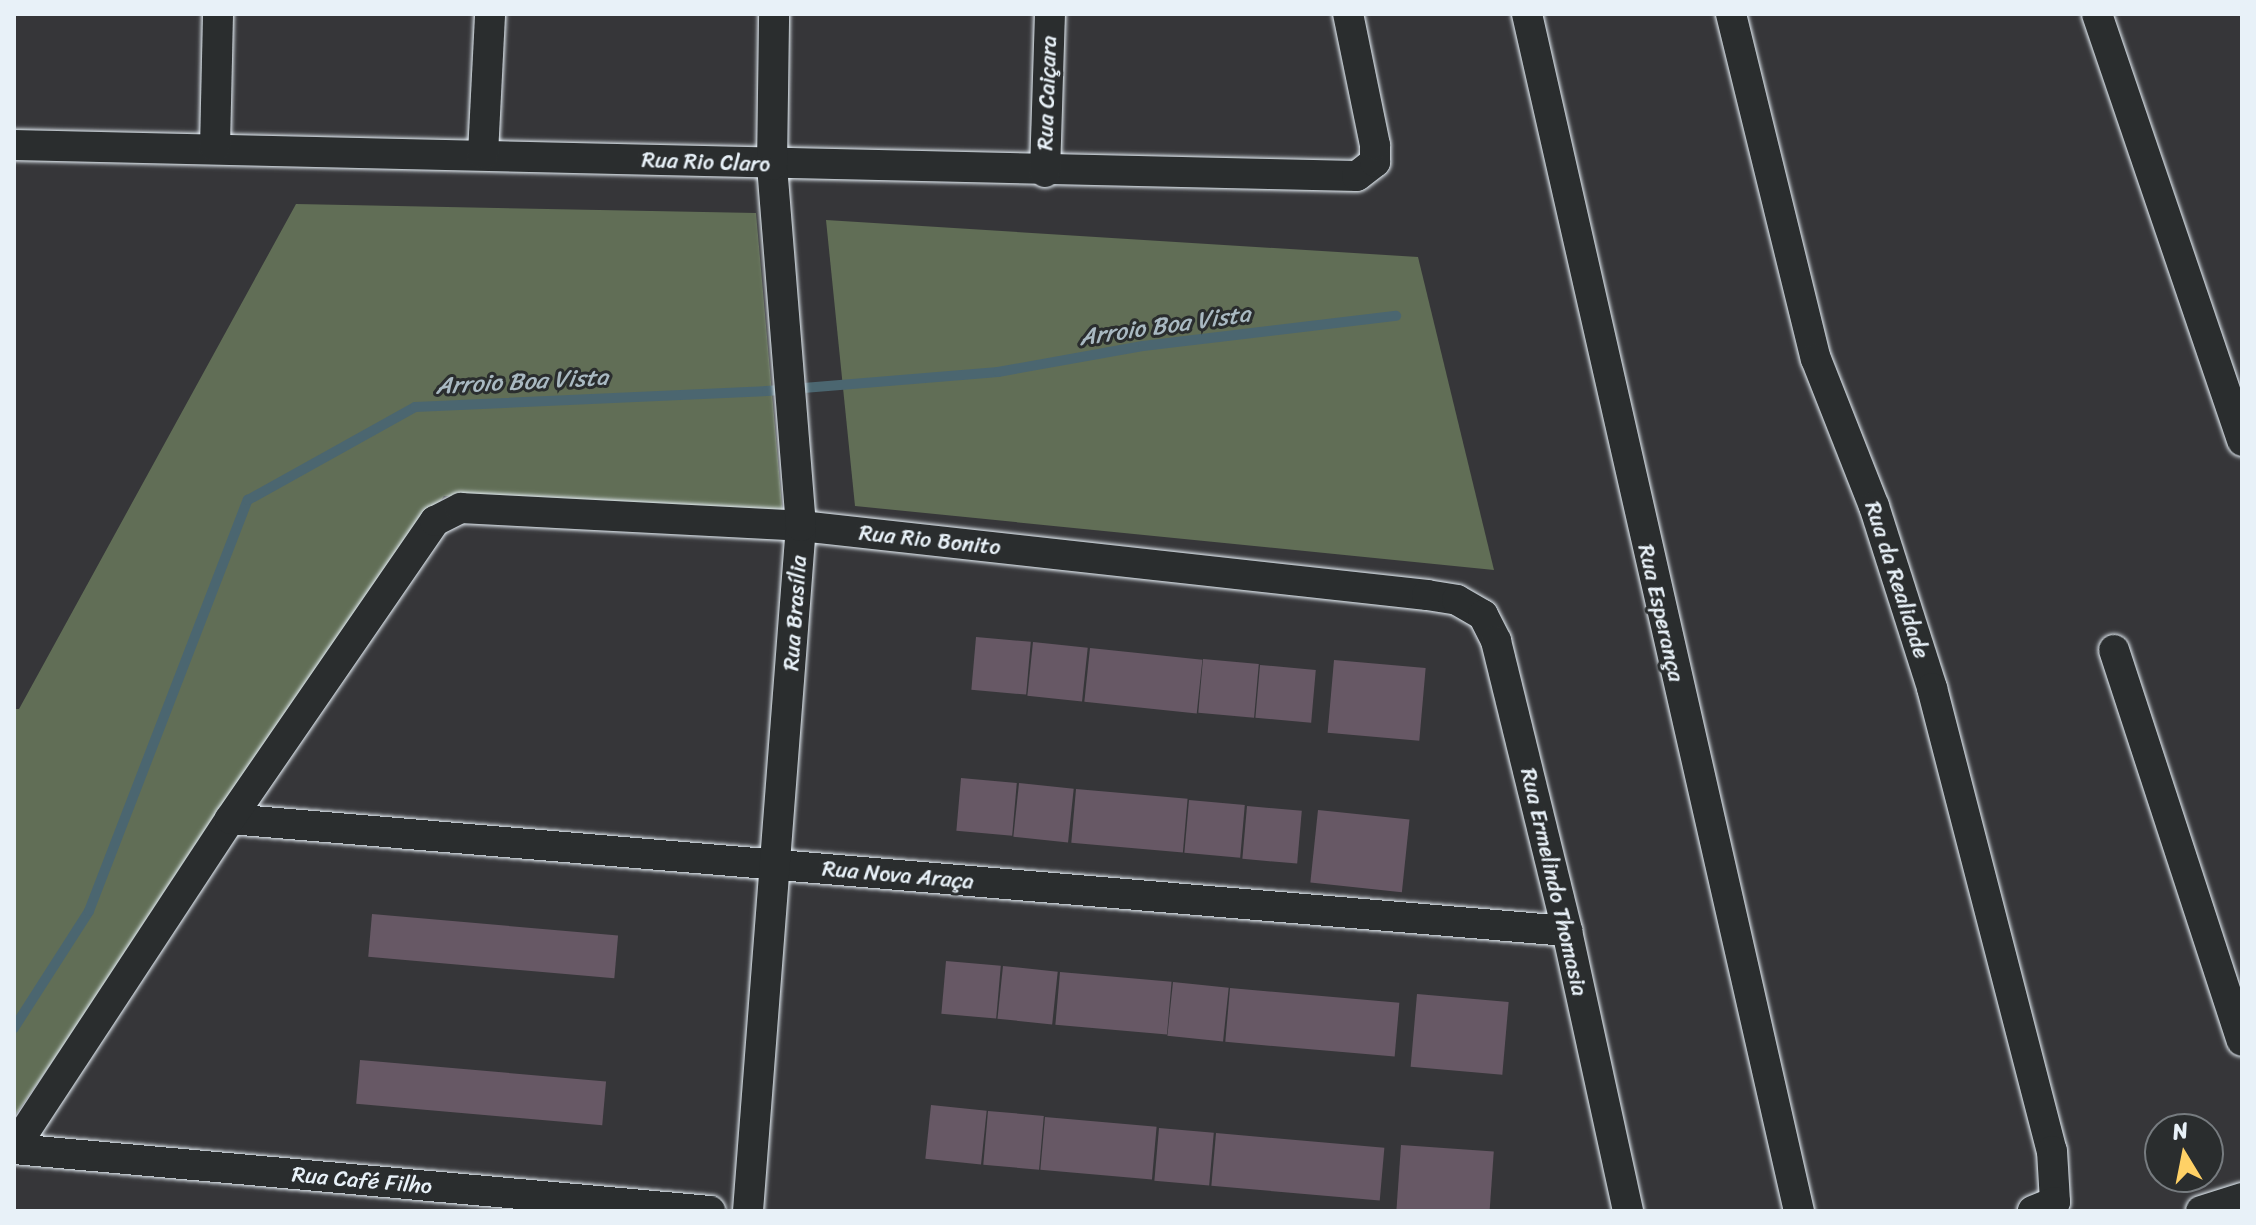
<!DOCTYPE html>
<meta charset="utf-8">
<style>
body{margin:0}
#map{position:relative;width:2256px;height:1225px;overflow:hidden;background:#363639;font-family:Sriracha,sans-serif}
div>[style]{position:absolute}
.green>*{inset:0;background:#616e56}
.stream>*{height:10px;margin:-5px;padding:0 5px;transform-origin:5px;border-radius:5px;background:#4b6670}
.building>*{inset:0;background:#675865;transform-origin:0 0}
.roads{filter:drop-shadow(0 0 2px #e8f1f8) drop-shadow(0 0 2px #e8f1f8)}
.minor>*{height:30px;margin:-15px;padding:0 15px;transform-origin:15px;border-radius:15px;background:#2a2d2e}
span{translate:-50% -50%;white-space:nowrap;text-align:center;line-height:1.15;-webkit-text-stroke:6px #2a2d2e;paint-order:stroke}
.street-label{font-size:22px;color:#e8f1f8}
.water-label{font-size:24px;color:#a9b9c2;font-style:italic}
.frame{position:absolute;inset:0;border:16px solid #e8f1f8;pointer-events:none}
.north{position:absolute;left:2144px;top:1113px;width:80px;height:80px;box-sizing:border-box;background:#2a2d2e;border:2px solid #767b7f;border-radius:50%;rotate:350deg;font-size:22px;font-weight:700;line-height:32px;text-align:center;color:#e8f1f8}
.north::after{content:'';display:block;margin:auto;width:28px;height:36px;background:#ffd166;clip-path:polygon(50% 0,100% 100%,50% 72%,0 100%)}
</style>
<div id="map">
<div class="green">
<i style="clip-path:polygon(296px 204px,756px 213px,783px 517px,444px 496px,14px 1117px,14px 709px,19px 709px)"></i>
<i style="clip-path:polygon(826px 220px,1418px 257px,1494px 570px,855px 506px)"></i>
</div>
<div class="stream">
<i style="left:14px;top:1028px;width:139px;rotate:-57.3deg"></i>
<i style="left:89px;top:911px;width:441px;rotate:-68.9deg"></i>
<i style="left:248px;top:500px;width:191px;rotate:-29.1deg"></i>
<i style="left:415px;top:407px;width:352px;rotate:-2.6deg"></i>
<i style="left:767px;top:391px;width:232px;rotate:-4.7deg"></i>
<i style="left:998px;top:372px;width:147px;rotate:-10.2deg"></i>
<i style="left:1143px;top:346px;width:255px;rotate:-6.8deg"></i>
</div>
<div class="building">
<i style="left:976px;top:637px;width:55px;height:53px;rotate:5deg"></i>
<i style="left:1033px;top:642px;width:55px;height:54px;rotate:6deg"></i>
<i style="left:1090px;top:648px;width:113px;height:54px;rotate:6deg"></i>
<i style="left:1203px;top:659px;width:56px;height:54px;rotate:5deg"></i>
<i style="left:1334px;top:660px;width:92px;height:73px;rotate:5deg"></i>
<i style="left:1260px;top:665px;width:56px;height:53px;rotate:5deg"></i>
<i style="left:961px;top:778px;width:56px;height:53px;rotate:5deg"></i>
<i style="left:1019px;top:783px;width:55px;height:54px;rotate:6deg"></i>
<i style="left:1076px;top:789px;width:112px;height:54px;rotate:5deg"></i>
<i style="left:1189px;top:800px;width:56px;height:53px;rotate:5deg"></i>
<i style="left:1247px;top:806px;width:55px;height:53px;rotate:5deg"></i>
<i style="left:1318px;top:810px;width:92px;height:73px;rotate:6deg"></i>
<i style="left:372px;top:914px;width:247px;height:43px;rotate:5deg"></i>
<i style="left:946px;top:961px;width:55px;height:53px;rotate:5deg"></i>
<i style="left:1003px;top:966px;width:55px;height:53px;rotate:6deg"></i>
<i style="left:1060px;top:972px;width:112px;height:53px;rotate:5deg"></i>
<i style="left:1173px;top:982px;width:56px;height:54px;rotate:6deg"></i>
<i style="left:1230px;top:988px;width:170px;height:54px;rotate:5deg"></i>
<i style="left:1417px;top:994px;width:92px;height:73px;rotate:5deg"></i>
<i style="left:360px;top:1060px;width:247px;height:44px;rotate:5deg"></i>
<i style="left:931px;top:1105px;width:56px;height:54px;rotate:6deg"></i>
<i style="left:988px;top:1111px;width:56px;height:54px;rotate:5deg"></i>
<i style="left:1045px;top:1117px;width:112px;height:53px;rotate:5deg"></i>
<i style="left:1159px;top:1128px;width:55px;height:53px;rotate:5deg"></i>
<i style="left:1216px;top:1133px;width:169px;height:53px;rotate:5deg"></i>
<i style="left:1401px;top:1145px;width:93px;height:66px;rotate:4deg"></i>
</div>
<div class="roads">
<div class="minor">
<i style="left:1527px;top:14px;width:1228px;rotate:77.2deg"></i>
<i style="left:1731px;top:14px;width:355px;rotate:76.2deg"></i>
<i style="left:1816px;top:359px;width:158px;rotate:68.5deg"></i>
<i style="left:1874px;top:506px;width:191px;rotate:72.3deg"></i>
<i style="left:1932px;top:688px;width:478px;rotate:75.5deg"></i>
<i style="left:2052px;top:1151px;width:51px;rotate:86.6deg"></i>
<i style="left:2055px;top:1202px;width:24px;rotate:158deg"></i>
<i style="left:2097px;top:14px;width:451px;rotate:71.2deg"></i>
<i style="left:14px;top:145px;width:1343px;rotate:1.32deg"></i>
<i style="left:1357px;top:176px;width:23px;rotate:-38deg"></i>
<i style="left:1375px;top:162px;width:17px;rotate:-90deg"></i>
<i style="left:1375px;top:145px;width:134px;rotate:-101.6deg"></i>
<i style="left:215px;top:147px;width:133px;rotate:-88.7deg"></i>
<i style="left:483px;top:154px;width:140px;rotate:-87.1deg"></i>
<i style="left:1045px;top:172px;width:158px;rotate:-88.2deg"></i>
<i style="left:2114px;top:650px;width:411px;rotate:71.9deg"></i>
<i style="left:230px;top:819px;width:1342px;rotate:4.79deg"></i>
<i style="left:14px;top:1148px;width:394px;rotate:-56.7deg"></i>
<i style="left:230px;top:819px;width:362px;rotate:-55.5deg"></i>
<i style="left:435px;top:521px;width:29px;rotate:-27deg"></i>
<i style="left:461px;top:508px;width:340px;rotate:3deg"></i>
<i style="left:801px;top:526px;width:630px;rotate:6.29deg"></i>
<i style="left:1427px;top:595px;width:30px;rotate:9deg"></i>
<i style="left:1457px;top:600px;width:30px;rotate:30deg"></i>
<i style="left:1483px;top:615px;width:29px;rotate:63deg"></i>
<i style="left:1496px;top:641px;width:299px;rotate:76.2deg"></i>
<i style="left:1567px;top:931px;width:287px;rotate:77.7deg"></i>
<i style="left:14px;top:1149px;width:699px;rotate:5.09deg"></i>
<i style="left:748px;top:1211px;width:687px;rotate:-85.58deg"></i>
<i style="left:801px;top:526px;width:362px;rotate:-94.6deg"></i>
<i style="left:772px;top:165px;width:151px;rotate:-89.2deg"></i>
<i style="left:2201px;top:1211px;width:43px;rotate:-17.6deg"></i>
</div>
</div>
<div class="street-label">
<span style="left:1047px;top:93px;rotate:-88deg">Rua Caiçara</span>
<span style="left:706px;top:162px;rotate:2deg">Rua Rio Claro</span>
<span style="left:930px;top:540px;rotate:6deg">Rua Rio Bonito</span>
<span style="left:1897px;top:580px;rotate:72deg">Rua da Realidade</span>
<span style="left:795px;top:613px;rotate:-86deg">Rua Brasília</span>
<span style="left:1661px;top:613px;rotate:77deg">Rua Esperança</span>
<span style="left:898px;top:875px;rotate:5deg">Rua Nova Araça</span>
<span style="left:1554px;top:882px;rotate:77deg">Rua Ermelindo Thomasia</span>
<span style="left:362px;top:1180px;rotate:5deg">Rua Café Filho</span>
</div>
<div class="water-label">
<span style="left:1165px;top:326px;rotate:-8deg">Arroio Boa Vista</span>
<span style="left:522px;top:382px;rotate:-3deg">Arroio Boa Vista</span>
</div>
<div class="frame"></div>
<div class="north">N</div>
</div>
